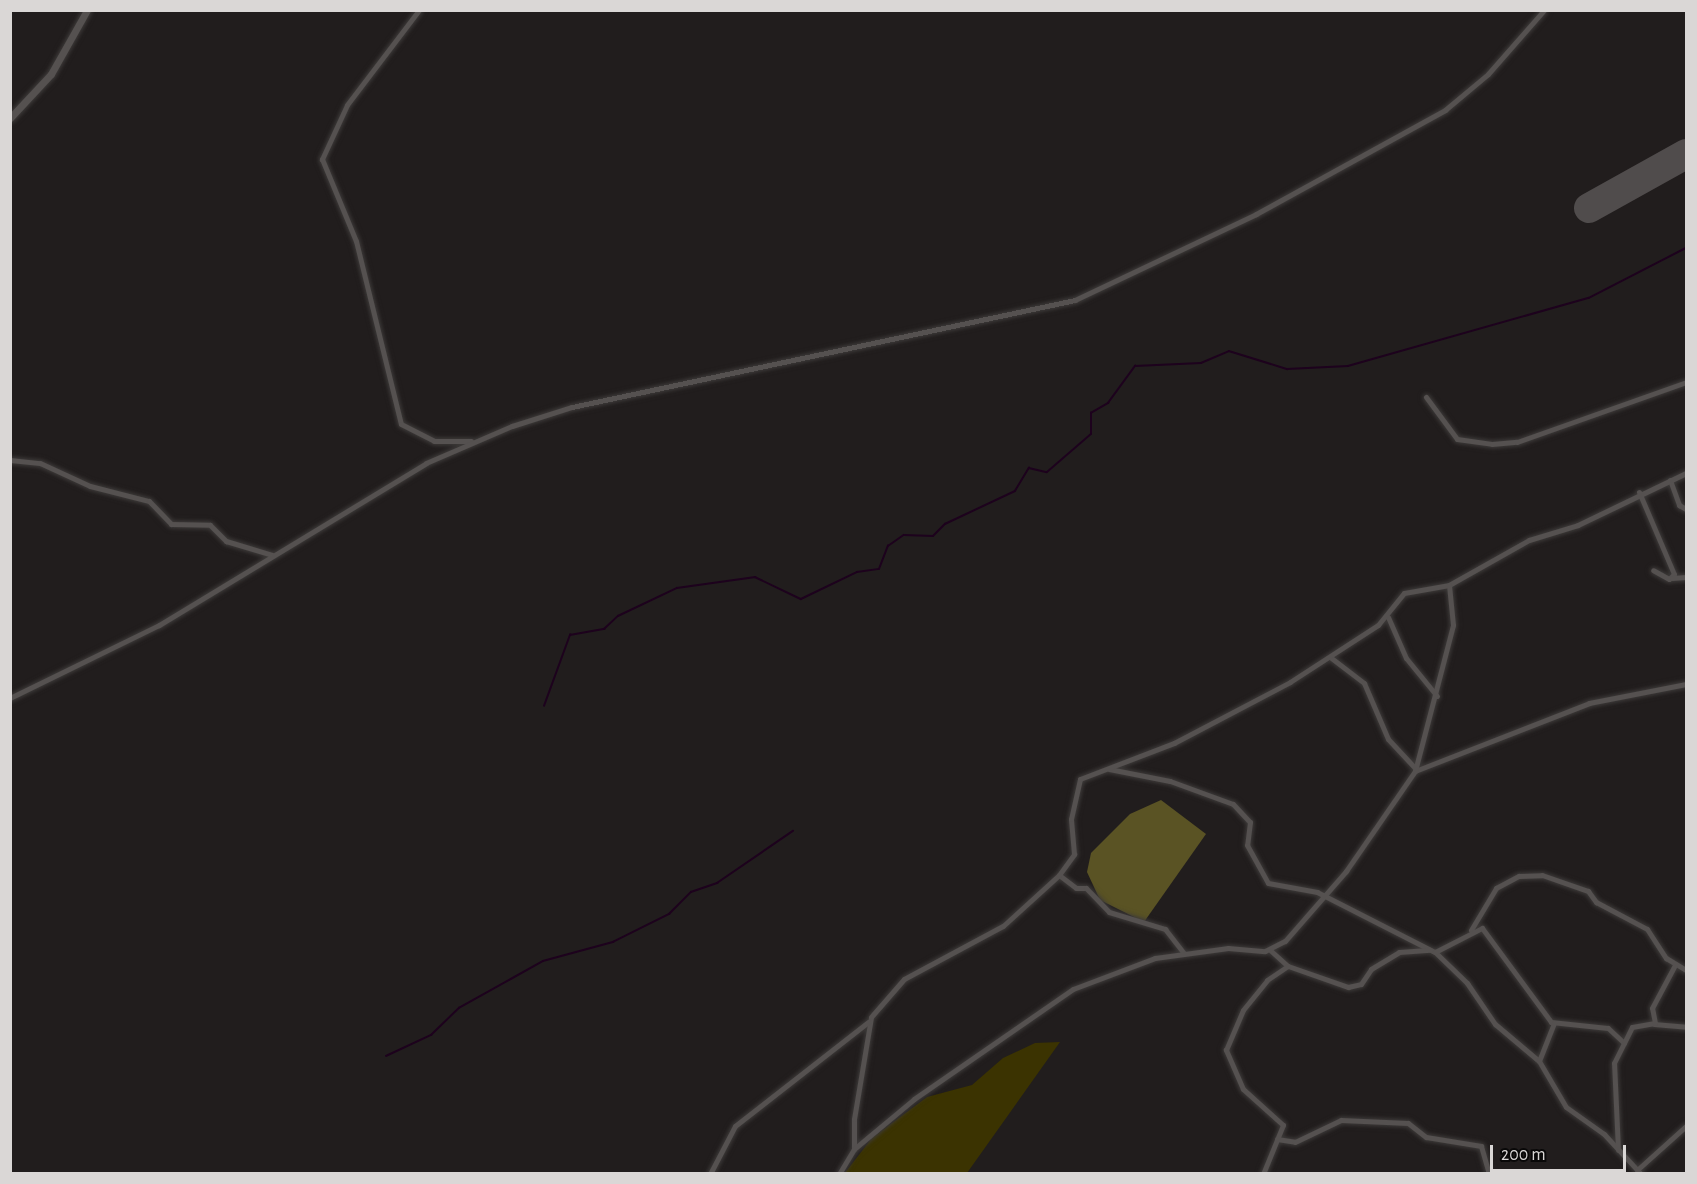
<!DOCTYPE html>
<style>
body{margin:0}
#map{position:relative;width:1697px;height:1184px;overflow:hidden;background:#211d1d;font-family:"Alegreya Sans",sans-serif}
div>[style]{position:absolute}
.green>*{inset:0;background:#3b3301}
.forest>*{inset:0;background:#5a5324}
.stream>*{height:1.5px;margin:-0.75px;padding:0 0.75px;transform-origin:0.75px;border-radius:0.75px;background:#1d021d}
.runway>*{height:30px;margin:-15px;padding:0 15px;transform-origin:15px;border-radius:15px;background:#504c4c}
.roads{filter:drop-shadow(0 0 2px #3d3a39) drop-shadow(0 0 2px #3d3a39)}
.minor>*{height:5px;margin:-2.5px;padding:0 2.5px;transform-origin:2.5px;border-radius:2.5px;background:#555150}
.tertiary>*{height:7px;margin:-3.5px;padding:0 3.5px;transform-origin:3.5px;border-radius:3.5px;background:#555150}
span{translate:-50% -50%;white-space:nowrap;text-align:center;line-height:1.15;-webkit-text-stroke:6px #090808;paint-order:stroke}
.frame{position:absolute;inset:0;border:12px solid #dad7d6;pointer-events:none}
.scale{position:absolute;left:1490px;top:1145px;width:136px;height:27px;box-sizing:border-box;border:3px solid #dad7d6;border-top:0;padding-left:8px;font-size:18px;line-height:21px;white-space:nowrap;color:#dad7d6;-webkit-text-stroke:4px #090808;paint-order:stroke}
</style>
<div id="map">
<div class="green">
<i style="clip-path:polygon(1060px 1042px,967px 1173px,844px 1174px,872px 1138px,927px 1097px,972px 1085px,1003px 1058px,1035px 1043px)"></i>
</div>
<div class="forest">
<i style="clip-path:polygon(1161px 800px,1206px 834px,1144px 922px,1100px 900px,1087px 872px,1091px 853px,1130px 814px)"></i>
</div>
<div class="stream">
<i style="left:544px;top:706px;width:76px;rotate:-69.9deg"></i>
<i style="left:570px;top:635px;width:35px;rotate:-10deg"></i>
<i style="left:604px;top:629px;width:19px;rotate:-43deg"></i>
<i style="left:618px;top:616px;width:65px;rotate:-25.4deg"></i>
<i style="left:677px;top:588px;width:79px;rotate:-8deg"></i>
<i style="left:755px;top:577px;width:51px;rotate:25.6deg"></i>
<i style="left:801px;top:599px;width:62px;rotate:-25.7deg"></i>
<i style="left:857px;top:572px;width:22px;rotate:-8deg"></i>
<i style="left:879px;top:569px;width:25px;rotate:-69deg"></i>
<i style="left:888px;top:546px;width:19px;rotate:-35deg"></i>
<i style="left:904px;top:535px;width:29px;rotate:2deg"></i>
<i style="left:933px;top:536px;width:17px;rotate:-45deg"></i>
<i style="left:945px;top:524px;width:77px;rotate:-25.2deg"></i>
<i style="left:1015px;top:491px;width:27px;rotate:-59deg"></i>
<i style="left:1029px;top:468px;width:18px;rotate:13deg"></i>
<i style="left:1047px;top:472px;width:58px;rotate:-40.8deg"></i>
<i style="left:1091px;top:434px;width:21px;rotate:-90deg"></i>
<i style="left:1091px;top:413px;width:20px;rotate:-30deg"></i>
<i style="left:1108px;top:403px;width:46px;rotate:-53.9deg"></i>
<i style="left:1135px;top:366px;width:66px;rotate:-2.6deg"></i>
<i style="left:1201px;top:363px;width:30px;rotate:-23deg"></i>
<i style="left:1229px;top:351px;width:61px;rotate:17.2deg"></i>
<i style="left:1287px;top:369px;width:61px;rotate:-2.8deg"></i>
<i style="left:1348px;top:366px;width:250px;rotate:-15.8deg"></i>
<i style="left:1589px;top:298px;width:109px;rotate:-27.3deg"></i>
<i style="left:386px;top:1056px;width:50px;rotate:-25deg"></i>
<i style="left:431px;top:1035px;width:39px;rotate:-44deg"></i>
<i style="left:459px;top:1008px;width:96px;rotate:-29.2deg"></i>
<i style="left:543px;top:961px;width:73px;rotate:-15.2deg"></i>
<i style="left:613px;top:942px;width:63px;rotate:-26.6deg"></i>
<i style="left:669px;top:914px;width:31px;rotate:-45deg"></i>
<i style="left:691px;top:892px;width:28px;rotate:-19deg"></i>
<i style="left:717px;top:883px;width:92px;rotate:-34.4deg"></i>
</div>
<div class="runway">
<i style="left:1589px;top:208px;width:111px;rotate:-29.1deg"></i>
</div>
<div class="roads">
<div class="minor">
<i style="left:419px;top:10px;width:119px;rotate:127.2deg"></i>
<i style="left:347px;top:105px;width:60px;rotate:114.8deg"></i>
<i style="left:322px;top:159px;width:89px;rotate:67.5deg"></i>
<i style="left:356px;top:241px;width:188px;rotate:76.2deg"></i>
<i style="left:401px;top:424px;width:37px;rotate:27deg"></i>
<i style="left:434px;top:441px;width:37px"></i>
<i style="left:1426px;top:397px;width:52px;rotate:53.6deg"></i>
<i style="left:1457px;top:439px;width:35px;rotate:8deg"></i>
<i style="left:1492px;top:444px;width:25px;rotate:-5deg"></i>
<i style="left:1517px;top:442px;width:179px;rotate:-19.5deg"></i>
<i style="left:10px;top:460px;width:30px;rotate:6deg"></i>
<i style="left:40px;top:463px;width:55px;rotate:24.7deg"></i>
<i style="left:90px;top:486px;width:61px;rotate:14.3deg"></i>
<i style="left:149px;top:501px;width:32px;rotate:46deg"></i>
<i style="left:171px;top:524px;width:39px;rotate:1deg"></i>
<i style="left:210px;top:525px;width:23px;rotate:45deg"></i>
<i style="left:226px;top:541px;width:48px;rotate:16.9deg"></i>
<i style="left:1670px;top:480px;width:27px;rotate:70deg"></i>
<i style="left:1679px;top:505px;width:8px;rotate:30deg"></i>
<i style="left:1639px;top:492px;width:89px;rotate:66.9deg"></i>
<i style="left:1674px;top:574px;width:7px;rotate:135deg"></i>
<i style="left:1669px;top:579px;width:18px;rotate:-151deg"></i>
<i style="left:1672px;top:578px;width:14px;rotate:-4deg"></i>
<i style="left:1388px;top:617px;width:45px;rotate:66.3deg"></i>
<i style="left:1406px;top:658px;width:49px;rotate:50.8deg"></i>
<i style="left:1330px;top:657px;width:43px;rotate:37.4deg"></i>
<i style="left:1364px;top:683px;width:61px;rotate:66.8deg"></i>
<i style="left:1388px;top:739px;width:40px;rotate:47deg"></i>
<i style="left:10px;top:698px;width:166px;rotate:-26.1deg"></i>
<i style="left:159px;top:625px;width:312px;rotate:-31.2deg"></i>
<i style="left:426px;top:463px;width:94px;rotate:-23.3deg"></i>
<i style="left:512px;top:426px;width:63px;rotate:-17.6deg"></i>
<i style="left:572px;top:407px;width:514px;rotate:-12.01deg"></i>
<i style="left:1075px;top:300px;width:200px;rotate:-25.4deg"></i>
<i style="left:1256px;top:214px;width:216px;rotate:-28.8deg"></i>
<i style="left:1445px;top:110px;width:56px;rotate:-39.9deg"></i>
<i style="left:1488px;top:74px;width:85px;rotate:-48.8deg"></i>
<i style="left:1109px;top:769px;width:62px;rotate:11.1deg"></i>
<i style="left:1170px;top:781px;width:67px;rotate:20.1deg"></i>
<i style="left:1233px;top:804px;width:25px;rotate:47deg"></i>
<i style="left:1250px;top:822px;width:23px;rotate:97deg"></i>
<i style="left:1247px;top:845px;width:43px;rotate:61.1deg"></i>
<i style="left:1268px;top:883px;width:50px;rotate:10.4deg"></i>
<i style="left:1317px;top:892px;width:132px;rotate:27deg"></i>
<i style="left:1435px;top:952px;width:45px;rotate:44.1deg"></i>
<i style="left:1467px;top:983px;width:50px;rotate:55.7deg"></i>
<i style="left:1495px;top:1024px;width:57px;rotate:40.1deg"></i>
<i style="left:1539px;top:1061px;width:53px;rotate:59.6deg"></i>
<i style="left:1566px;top:1107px;width:47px;rotate:35.4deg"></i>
<i style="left:1604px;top:1134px;width:54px;rotate:47.2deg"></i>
<i style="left:1415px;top:771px;width:187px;rotate:-21.3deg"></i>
<i style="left:1589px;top:703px;width:99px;rotate:-11.1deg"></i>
<i style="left:1059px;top:875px;width:21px;rotate:37deg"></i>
<i style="left:1076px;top:888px;width:10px"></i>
<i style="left:1086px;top:888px;width:33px;rotate:46deg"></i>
<i style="left:1109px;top:912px;width:59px;rotate:16.9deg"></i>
<i style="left:1165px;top:929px;width:31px;rotate:52deg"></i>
<i style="left:1471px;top:930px;width:49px;rotate:-59.2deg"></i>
<i style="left:1496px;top:888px;width:26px;rotate:-28deg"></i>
<i style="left:1519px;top:876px;width:23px;rotate:-2deg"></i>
<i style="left:1542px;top:875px;width:49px;rotate:19.2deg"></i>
<i style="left:1588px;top:891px;width:14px;rotate:54deg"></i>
<i style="left:1596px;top:902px;width:58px;rotate:27.9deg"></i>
<i style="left:1647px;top:929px;width:35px;rotate:57deg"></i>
<i style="left:1666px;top:958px;width:23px;rotate:31deg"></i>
<i style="left:1270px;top:950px;width:24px;rotate:42deg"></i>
<i style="left:1288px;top:966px;width:64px;rotate:19.3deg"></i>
<i style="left:1348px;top:987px;width:13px;rotate:-13deg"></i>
<i style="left:1361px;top:984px;width:18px;rotate:-56deg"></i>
<i style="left:1371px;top:969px;width:33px;rotate:-31deg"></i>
<i style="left:1399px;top:952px;width:31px;rotate:-4deg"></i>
<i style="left:1435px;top:952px;width:53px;rotate:-27.1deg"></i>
<i style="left:1482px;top:928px;width:117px;rotate:53.7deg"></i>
<i style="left:1551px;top:1022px;width:57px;rotate:6deg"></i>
<i style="left:1608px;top:1028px;width:22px;rotate:43deg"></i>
<i style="left:1654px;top:1024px;width:32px;rotate:5deg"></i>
<i style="left:1539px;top:1061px;width:41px;rotate:-68.5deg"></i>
<i style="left:1277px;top:1139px;width:18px;rotate:9deg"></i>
<i style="left:1295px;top:1142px;width:51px;rotate:-25.6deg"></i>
<i style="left:1341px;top:1120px;width:67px;rotate:2.6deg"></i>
<i style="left:1408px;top:1123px;width:23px;rotate:38deg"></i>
<i style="left:1426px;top:1137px;width:56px;rotate:9.3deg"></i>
<i style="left:1481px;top:1146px;width:29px;rotate:74deg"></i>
<i style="left:854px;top:1149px;width:30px;rotate:-90deg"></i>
<i style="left:854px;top:1119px;width:103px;rotate:-80.5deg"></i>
<i style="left:871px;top:1017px;width:50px;rotate:-49deg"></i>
<i style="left:904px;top:979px;width:112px;rotate:-28.2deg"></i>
<i style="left:1003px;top:926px;width:76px;rotate:-42.3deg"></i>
<i style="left:1059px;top:875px;width:26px;rotate:-54deg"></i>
<i style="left:1074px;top:854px;width:35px;rotate:-95deg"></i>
<i style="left:1071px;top:819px;width:41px;rotate:-77.3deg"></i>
<i style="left:1080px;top:779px;width:101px;rotate:-21deg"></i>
<i style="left:1174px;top:743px;width:131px;rotate:-27.7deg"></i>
<i style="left:1290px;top:682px;width:105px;rotate:-32.9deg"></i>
<i style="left:1378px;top:625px;width:41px;rotate:-50.9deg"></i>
<i style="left:1404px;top:593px;width:46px;rotate:-10.1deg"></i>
<i style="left:1449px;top:585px;width:92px;rotate:-29.4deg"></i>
<i style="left:1529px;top:540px;width:51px;rotate:-17deg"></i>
<i style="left:1578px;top:525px;width:120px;rotate:-25.7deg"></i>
<i style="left:1618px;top:1150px;width:87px;rotate:-92.6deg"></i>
<i style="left:1614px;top:1063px;width:40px;rotate:-63.4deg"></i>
<i style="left:1632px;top:1027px;width:23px;rotate:-10deg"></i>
<i style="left:1655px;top:1023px;width:15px;rotate:-101deg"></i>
<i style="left:1652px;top:1008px;width:49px;rotate:-61.9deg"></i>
<i style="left:1637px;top:1170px;width:66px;rotate:-41.9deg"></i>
<i style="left:710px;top:1174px;width:54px;rotate:-62.5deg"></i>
<i style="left:735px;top:1126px;width:169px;rotate:-38deg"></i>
<i style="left:839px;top:1174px;width:29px;rotate:-59deg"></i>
<i style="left:854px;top:1149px;width:78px;rotate:-39.8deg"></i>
<i style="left:914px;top:1099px;width:193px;rotate:-34.7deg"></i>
<i style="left:1073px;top:989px;width:88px;rotate:-20.7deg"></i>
<i style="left:1155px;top:958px;width:74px;rotate:-7.8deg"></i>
<i style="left:1228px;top:948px;width:37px;rotate:5deg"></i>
<i style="left:1265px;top:951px;width:22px;rotate:-27deg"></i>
<i style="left:1285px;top:941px;width:93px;rotate:-48.9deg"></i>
<i style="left:1346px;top:871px;width:121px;rotate:-55.4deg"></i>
<i style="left:1415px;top:771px;width:151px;rotate:-75.4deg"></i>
<i style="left:1453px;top:625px;width:40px;rotate:-95.7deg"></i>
<i style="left:1263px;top:1174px;width:53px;rotate:-67.8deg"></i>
<i style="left:1283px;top:1125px;width:54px;rotate:-138deg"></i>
<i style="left:1243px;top:1089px;width:43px;rotate:-113.6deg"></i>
<i style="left:1226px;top:1050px;width:43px;rotate:-67deg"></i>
<i style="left:1243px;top:1010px;width:38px;rotate:-51deg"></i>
<i style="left:1267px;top:980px;width:25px;rotate:-34deg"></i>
</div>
<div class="tertiary">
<i style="left:10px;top:118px;width:60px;rotate:-47deg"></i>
<i style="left:51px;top:74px;width:73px;rotate:-60.6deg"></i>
</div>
</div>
<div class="frame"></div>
<div class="scale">200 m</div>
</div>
